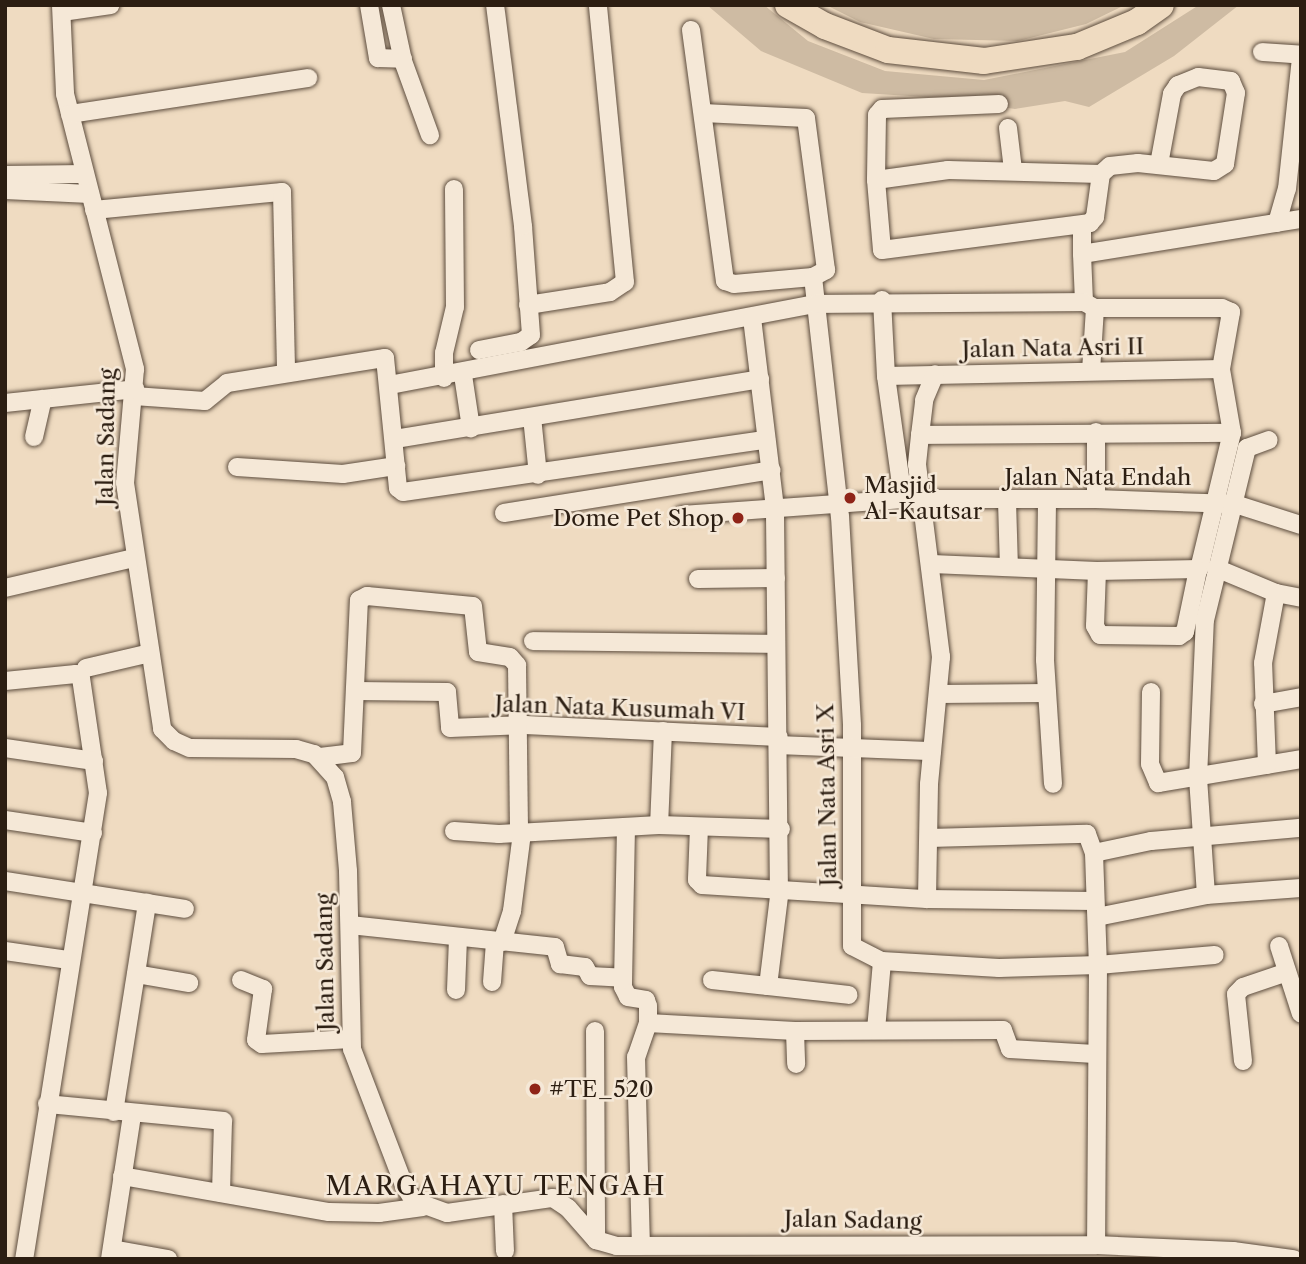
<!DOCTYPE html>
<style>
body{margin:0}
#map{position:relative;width:1306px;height:1264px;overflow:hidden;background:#efdbc1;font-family:"Libre Caslon Text",serif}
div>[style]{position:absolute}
.green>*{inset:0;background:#cebba3}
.roads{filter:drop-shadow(0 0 2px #5d4d3e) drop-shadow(0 0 2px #5d4d3e)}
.minor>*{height:18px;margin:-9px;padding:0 9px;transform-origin:9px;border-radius:9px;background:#f5e8d7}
.highway>*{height:26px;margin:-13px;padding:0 13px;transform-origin:13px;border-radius:13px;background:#efdbc1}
.dots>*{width:19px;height:19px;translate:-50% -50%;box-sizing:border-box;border:4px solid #f5e8d7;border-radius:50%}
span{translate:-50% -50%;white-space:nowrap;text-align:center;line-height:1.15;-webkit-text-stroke:5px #f5e8d7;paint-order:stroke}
.street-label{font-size:23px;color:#2c1e12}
.poi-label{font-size:23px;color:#2c1e12}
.left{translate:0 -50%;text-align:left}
.right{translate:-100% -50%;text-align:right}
.quarter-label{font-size:26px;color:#2c1e12;letter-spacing:2px}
.frame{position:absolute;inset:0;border:7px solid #2c1e12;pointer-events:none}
</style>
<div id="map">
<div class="green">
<i style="clip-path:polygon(707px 5px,764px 5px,808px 41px,885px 71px,984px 80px,1125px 52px,1199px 5px,1239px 5px,1174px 56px,1089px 107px,1065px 101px,1015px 109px,942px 98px,862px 93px,761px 51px)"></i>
<i style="clip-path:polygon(826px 5px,1125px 5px,1086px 24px,1018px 41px,934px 39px,860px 22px)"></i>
</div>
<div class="roads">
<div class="minor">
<i style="left:61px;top:5px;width:89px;rotate:87.4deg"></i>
<i style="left:65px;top:94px;width:284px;rotate:75.7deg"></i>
<i style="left:135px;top:369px;width:114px;rotate:95deg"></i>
<i style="left:125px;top:483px;width:249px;rotate:81.4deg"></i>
<i style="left:162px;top:729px;width:17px;rotate:45deg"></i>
<i style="left:174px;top:741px;width:17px;rotate:24deg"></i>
<i style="left:190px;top:748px;width:106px;rotate:0.5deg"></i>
<i style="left:296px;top:749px;width:19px;rotate:16deg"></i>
<i style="left:314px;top:754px;width:31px;rotate:48deg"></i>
<i style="left:335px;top:777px;width:26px;rotate:74deg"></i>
<i style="left:342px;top:802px;width:69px;rotate:85deg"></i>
<i style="left:348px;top:871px;width:178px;rotate:88.7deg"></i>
<i style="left:352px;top:1049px;width:146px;rotate:69.1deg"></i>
<i style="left:404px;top:1185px;width:19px;rotate:58deg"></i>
<i style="left:414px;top:1201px;width:35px;rotate:20deg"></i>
<i style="left:447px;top:1213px;width:107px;rotate:-8.1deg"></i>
<i style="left:553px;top:1198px;width:18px;rotate:34deg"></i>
<i style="left:568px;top:1208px;width:43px;rotate:48.8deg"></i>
<i style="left:596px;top:1240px;width:22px;rotate:16deg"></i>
<i style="left:617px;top:1246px;width:479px;rotate:-0.1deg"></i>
<i style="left:1096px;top:1245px;width:137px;rotate:2.5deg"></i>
<i style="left:1233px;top:1251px;width:61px;rotate:7.6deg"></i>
<i style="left:369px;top:5px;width:54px;rotate:80.4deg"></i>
<i style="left:378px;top:58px;width:25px;rotate:2deg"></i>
<i style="left:391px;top:5px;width:57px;rotate:77.9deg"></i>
<i style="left:403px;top:61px;width:79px;rotate:70deg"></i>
<i style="left:62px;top:12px;width:49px;rotate:-8.1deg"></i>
<i style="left:691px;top:30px;width:253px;rotate:82.3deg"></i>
<i style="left:725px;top:281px;width:9px;rotate:18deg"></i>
<i style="left:734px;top:284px;width:79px;rotate:-5.1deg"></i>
<i style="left:813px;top:277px;width:15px;rotate:-28deg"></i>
<i style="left:826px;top:270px;width:153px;rotate:-97.5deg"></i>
<i style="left:806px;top:118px;width:103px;rotate:-177.2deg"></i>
<i style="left:1262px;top:52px;width:39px;rotate:4deg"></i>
<i style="left:999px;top:104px;width:117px;rotate:177.6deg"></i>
<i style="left:882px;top:109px;width:8px;rotate:130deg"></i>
<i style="left:877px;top:115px;width:65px;rotate:90.9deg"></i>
<i style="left:876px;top:180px;width:70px;rotate:85.1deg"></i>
<i style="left:882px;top:250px;width:210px;rotate:-7.4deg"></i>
<i style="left:1090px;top:223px;width:8px;rotate:-50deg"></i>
<i style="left:1095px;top:217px;width:43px;rotate:-82.1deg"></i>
<i style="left:70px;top:114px;width:241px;rotate:-8.6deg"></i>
<i style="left:1008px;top:128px;width:42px;rotate:83.2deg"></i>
<i style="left:5px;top:175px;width:80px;rotate:-0.7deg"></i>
<i style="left:876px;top:180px;width:73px;rotate:-7.9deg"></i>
<i style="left:948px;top:170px;width:153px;rotate:1.5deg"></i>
<i style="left:1101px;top:174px;width:12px;rotate:-42deg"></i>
<i style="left:1110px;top:166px;width:28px;rotate:-6deg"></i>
<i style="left:1138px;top:163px;width:76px;rotate:6deg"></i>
<i style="left:1214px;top:171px;width:13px;rotate:-32deg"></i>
<i style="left:1225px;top:164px;width:72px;rotate:-81.2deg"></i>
<i style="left:1236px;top:93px;width:13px;rotate:-113deg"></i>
<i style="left:1231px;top:81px;width:33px;rotate:-173deg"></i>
<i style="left:1198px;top:77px;width:22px;rotate:158deg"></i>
<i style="left:1178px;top:85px;width:11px;rotate:124deg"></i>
<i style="left:1172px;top:94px;width:71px;rotate:100.5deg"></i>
<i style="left:5px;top:190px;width:85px;rotate:2.7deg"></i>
<i style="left:94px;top:210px;width:189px;rotate:-5.5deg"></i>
<i style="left:282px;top:192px;width:180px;rotate:88.7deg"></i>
<i style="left:1277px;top:223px;width:35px;rotate:-74deg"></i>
<i style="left:1287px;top:189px;width:131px;rotate:-83.9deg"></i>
<i style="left:1082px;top:225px;width:29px;rotate:90deg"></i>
<i style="left:1082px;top:254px;width:222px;rotate:-9.1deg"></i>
<i style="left:1082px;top:254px;width:48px;rotate:87.6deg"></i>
<i style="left:1084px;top:302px;width:13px;rotate:29deg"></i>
<i style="left:1095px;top:308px;width:63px;rotate:93.6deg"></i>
<i style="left:813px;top:277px;width:241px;rotate:83.6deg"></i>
<i style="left:840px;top:516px;width:210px;rotate:86.7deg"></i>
<i style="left:852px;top:726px;width:220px;rotate:90deg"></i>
<i style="left:852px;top:946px;width:34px;rotate:27deg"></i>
<i style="left:882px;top:961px;width:117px;rotate:3.4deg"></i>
<i style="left:999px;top:968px;width:99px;rotate:-1.7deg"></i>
<i style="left:1098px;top:965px;width:117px;rotate:-4.9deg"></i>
<i style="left:882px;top:300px;width:76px;rotate:87deg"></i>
<i style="left:886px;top:376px;width:124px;rotate:82.1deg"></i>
<i style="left:528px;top:305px;width:83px;rotate:-9deg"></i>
<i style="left:610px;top:292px;width:18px;rotate:-34deg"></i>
<i style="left:625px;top:282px;width:278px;rotate:-95.6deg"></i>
<i style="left:479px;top:350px;width:43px;rotate:-10.8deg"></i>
<i style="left:521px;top:342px;width:12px;rotate:-35deg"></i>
<i style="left:531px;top:335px;width:109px;rotate:-94.2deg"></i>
<i style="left:523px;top:226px;width:223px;rotate:-97.2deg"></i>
<i style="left:463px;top:375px;width:54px;rotate:81.4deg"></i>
<i style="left:886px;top:376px;width:335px;rotate:-1.2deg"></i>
<i style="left:444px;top:378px;width:25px;rotate:-90deg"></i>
<i style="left:444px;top:353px;width:47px;rotate:-76.6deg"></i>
<i style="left:455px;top:307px;width:118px;rotate:-90.5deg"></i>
<i style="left:390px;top:385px;width:434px;rotate:-10.8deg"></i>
<i style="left:816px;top:304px;width:268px;rotate:-0.4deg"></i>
<i style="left:134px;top:396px;width:71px;rotate:4deg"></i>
<i style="left:205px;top:401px;width:28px;rotate:-39deg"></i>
<i style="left:227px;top:383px;width:160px;rotate:-9deg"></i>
<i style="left:385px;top:358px;width:131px;rotate:84.3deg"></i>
<i style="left:398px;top:488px;width:6px;rotate:39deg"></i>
<i style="left:403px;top:492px;width:367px;rotate:-8.2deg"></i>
<i style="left:5px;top:403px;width:131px;rotate:-6.1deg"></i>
<i style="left:532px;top:417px;width:58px;rotate:84.1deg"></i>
<i style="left:1096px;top:432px;width:67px;rotate:90deg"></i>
<i style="left:920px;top:435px;width:35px;rotate:-83deg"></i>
<i style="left:924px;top:400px;width:28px;rotate:-67deg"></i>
<i style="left:34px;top:437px;width:39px;rotate:-77deg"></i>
<i style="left:395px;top:439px;width:370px;rotate:-9.3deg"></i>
<i style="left:237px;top:467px;width:106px;rotate:3.8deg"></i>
<i style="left:343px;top:474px;width:54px;rotate:-8.6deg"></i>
<i style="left:1007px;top:501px;width:66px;rotate:88.3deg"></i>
<i style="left:1047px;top:501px;width:159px;rotate:90.7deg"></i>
<i style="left:1045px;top:660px;width:124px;rotate:86.3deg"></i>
<i style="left:504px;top:513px;width:271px;rotate:-9.1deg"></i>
<i style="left:682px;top:515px;width:222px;rotate:-4.1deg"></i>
<i style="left:903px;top:499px;width:193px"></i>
<i style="left:1096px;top:499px;width:139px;rotate:2.1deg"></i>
<i style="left:1235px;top:504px;width:69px;rotate:17.7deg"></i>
<i style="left:932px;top:564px;width:165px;rotate:2.4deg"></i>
<i style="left:1097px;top:571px;width:102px;rotate:-1.1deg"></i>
<i style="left:1199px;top:569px;width:140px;rotate:-76.4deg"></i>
<i style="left:1232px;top:433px;width:65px;rotate:-99.8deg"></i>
<i style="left:1221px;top:369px;width:58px;rotate:-80deg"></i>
<i style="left:1231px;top:312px;width:10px;rotate:-156deg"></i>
<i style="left:1222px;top:308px;width:127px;rotate:180deg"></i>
<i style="left:1216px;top:568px;width:65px;rotate:22.6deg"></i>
<i style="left:1276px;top:593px;width:25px;rotate:11deg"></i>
<i style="left:1097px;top:571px;width:55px;rotate:92.1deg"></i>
<i style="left:1095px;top:626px;width:10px;rotate:61deg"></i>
<i style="left:1100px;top:635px;width:79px;rotate:0.7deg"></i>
<i style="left:1179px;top:636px;width:7px;rotate:-34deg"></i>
<i style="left:1185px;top:632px;width:63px;rotate:-78.2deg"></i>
<i style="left:698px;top:579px;width:78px;rotate:-0.7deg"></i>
<i style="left:5px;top:588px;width:132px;rotate:-13.1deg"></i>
<i style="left:533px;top:641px;width:243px;rotate:0.7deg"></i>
<i style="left:86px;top:668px;width:66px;rotate:-13.2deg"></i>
<i style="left:5px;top:681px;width:71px;rotate:-5.6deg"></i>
<i style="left:76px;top:674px;width:6px;rotate:39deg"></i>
<i style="left:81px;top:678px;width:116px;rotate:81.6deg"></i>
<i style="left:98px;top:793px;width:472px;rotate:99deg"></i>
<i style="left:355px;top:691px;width:92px;rotate:0.6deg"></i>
<i style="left:447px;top:692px;width:36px;rotate:85deg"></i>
<i style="left:450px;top:728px;width:75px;rotate:-2.3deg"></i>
<i style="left:525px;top:725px;width:254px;rotate:2.7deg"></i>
<i style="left:1151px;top:692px;width:72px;rotate:90.8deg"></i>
<i style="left:1150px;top:764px;width:21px;rotate:67deg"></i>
<i style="left:1158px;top:783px;width:145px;rotate:-9.5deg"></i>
<i style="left:939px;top:694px;width:108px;rotate:-0.5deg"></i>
<i style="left:1263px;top:704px;width:39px;rotate:-10deg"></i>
<i style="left:663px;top:731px;width:94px;rotate:92.4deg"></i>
<i style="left:659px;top:825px;width:122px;rotate:1.9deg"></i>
<i style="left:780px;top:745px;width:152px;rotate:2.3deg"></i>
<i style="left:5px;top:748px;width:90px;rotate:8.3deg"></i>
<i style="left:320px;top:757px;width:32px;rotate:-7deg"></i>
<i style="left:352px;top:753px;width:153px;rotate:-87.4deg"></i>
<i style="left:359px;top:600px;width:9px;rotate:-27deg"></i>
<i style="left:367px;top:596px;width:106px;rotate:5.4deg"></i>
<i style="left:473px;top:606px;width:46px;rotate:83.8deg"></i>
<i style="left:478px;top:652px;width:32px;rotate:9deg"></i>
<i style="left:510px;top:657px;width:11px;rotate:49deg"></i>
<i style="left:517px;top:665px;width:168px;rotate:89.3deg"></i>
<i style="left:1267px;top:765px;width:102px;rotate:-92.2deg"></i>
<i style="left:1263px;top:663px;width:71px;rotate:-79.5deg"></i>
<i style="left:5px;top:820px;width:89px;rotate:8.4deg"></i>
<i style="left:626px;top:827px;width:160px;rotate:91.1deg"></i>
<i style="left:623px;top:987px;width:11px;rotate:63deg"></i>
<i style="left:628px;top:997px;width:18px;rotate:9deg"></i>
<i style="left:646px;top:1000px;width:6px;rotate:72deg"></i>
<i style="left:648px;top:1006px;width:17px;rotate:90deg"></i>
<i style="left:648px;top:1023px;width:36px;rotate:109deg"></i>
<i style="left:636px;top:1057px;width:189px;rotate:88.5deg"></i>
<i style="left:699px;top:827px;width:53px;rotate:92.2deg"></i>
<i style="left:697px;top:880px;width:7px;rotate:45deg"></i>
<i style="left:702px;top:885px;width:225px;rotate:3.6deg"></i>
<i style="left:927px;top:899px;width:167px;rotate:0.7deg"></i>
<i style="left:454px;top:831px;width:45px;rotate:3.8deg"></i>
<i style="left:499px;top:834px;width:160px;rotate:-3.2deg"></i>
<i style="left:929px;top:838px;width:158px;rotate:-1.5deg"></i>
<i style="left:1087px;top:834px;width:20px;rotate:70deg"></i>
<i style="left:1094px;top:853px;width:58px;rotate:-11.9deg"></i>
<i style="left:1151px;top:841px;width:151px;rotate:-5deg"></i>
<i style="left:1094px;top:853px;width:112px;rotate:88deg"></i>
<i style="left:1098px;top:965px;width:280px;rotate:90.4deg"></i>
<i style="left:5px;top:881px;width:182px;rotate:8.8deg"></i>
<i style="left:1206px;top:895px;width:117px;rotate:-93.9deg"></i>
<i style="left:1198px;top:778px;width:158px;rotate:-87.5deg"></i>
<i style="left:1205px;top:620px;width:177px;rotate:-76.3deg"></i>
<i style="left:1247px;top:448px;width:23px;rotate:-20deg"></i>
<i style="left:927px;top:899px;width:115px;rotate:-89deg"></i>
<i style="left:929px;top:784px;width:128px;rotate:-84.6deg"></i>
<i style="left:941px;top:657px;width:194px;rotate:-97.1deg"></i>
<i style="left:917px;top:464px;width:29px;rotate:-84deg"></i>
<i style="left:920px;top:435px;width:312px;rotate:-0.4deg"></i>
<i style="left:1097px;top:917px;width:111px;rotate:-11.4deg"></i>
<i style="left:1206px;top:895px;width:95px;rotate:-4.2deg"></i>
<i style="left:350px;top:925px;width:206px;rotate:6.1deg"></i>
<i style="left:555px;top:947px;width:18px;rotate:74deg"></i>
<i style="left:560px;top:964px;width:25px;rotate:7deg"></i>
<i style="left:585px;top:967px;width:10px;rotate:61deg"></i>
<i style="left:590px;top:976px;width:33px;rotate:3deg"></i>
<i style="left:502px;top:942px;width:33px;rotate:-72deg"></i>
<i style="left:512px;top:911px;width:79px;rotate:-82.7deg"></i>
<i style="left:1279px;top:946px;width:71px;rotate:72.1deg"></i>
<i style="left:5px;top:951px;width:65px;rotate:8deg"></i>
<i style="left:136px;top:974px;width:54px;rotate:9.6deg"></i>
<i style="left:241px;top:980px;width:24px;rotate:22deg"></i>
<i style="left:263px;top:989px;width:51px;rotate:97.8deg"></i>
<i style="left:256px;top:1040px;width:7px;rotate:34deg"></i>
<i style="left:262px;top:1044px;width:89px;rotate:-3.2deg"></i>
<i style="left:712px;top:980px;width:56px;rotate:6.1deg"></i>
<i style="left:768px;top:986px;width:91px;rotate:-83deg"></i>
<i style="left:779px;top:896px;width:388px;rotate:-90.6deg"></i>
<i style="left:775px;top:508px;width:191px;rotate:-96.9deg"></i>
<i style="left:492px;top:982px;width:40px;rotate:-85.7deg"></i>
<i style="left:768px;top:986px;width:81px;rotate:6.3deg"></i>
<i style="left:456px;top:990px;width:52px;rotate:-87.8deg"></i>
<i style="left:648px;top:1023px;width:147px;rotate:3.1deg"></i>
<i style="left:795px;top:1031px;width:208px;rotate:-0.3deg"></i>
<i style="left:1003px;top:1030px;width:20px;rotate:70deg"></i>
<i style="left:1010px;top:1049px;width:85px;rotate:3.4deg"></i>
<i style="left:876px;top:1030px;width:69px;rotate:-85deg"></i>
<i style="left:595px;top:1031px;width:209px;rotate:89.7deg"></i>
<i style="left:795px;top:1031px;width:33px;rotate:88deg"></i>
<i style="left:1243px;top:1061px;width:67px;rotate:-96deg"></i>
<i style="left:1236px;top:994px;width:10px;rotate:-45deg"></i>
<i style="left:1243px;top:987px;width:46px;rotate:-18.8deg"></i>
<i style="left:47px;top:1104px;width:177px;rotate:5.5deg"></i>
<i style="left:223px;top:1121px;width:72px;rotate:91.6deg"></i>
<i style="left:114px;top:1112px;width:212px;rotate:-81deg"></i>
<i style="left:122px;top:1176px;width:210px;rotate:9.9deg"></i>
<i style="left:329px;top:1212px;width:50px;rotate:1.1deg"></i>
<i style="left:379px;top:1213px;width:44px;rotate:-7.8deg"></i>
<i style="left:503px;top:1204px;width:47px;rotate:87.6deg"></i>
<i style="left:112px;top:1249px;width:57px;rotate:10.1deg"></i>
<i style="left:110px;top:1259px;width:145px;rotate:-81.3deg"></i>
</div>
<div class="highway">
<i style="left:788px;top:5px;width:43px;rotate:29.6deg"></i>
<i style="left:825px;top:26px;width:67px;rotate:20.9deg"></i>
<i style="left:888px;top:50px;width:97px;rotate:6.5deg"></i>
<i style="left:984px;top:61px;width:94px;rotate:-8.6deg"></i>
<i style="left:1077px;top:47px;width:65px;rotate:-22.6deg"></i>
<i style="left:1137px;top:22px;width:29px;rotate:-35deg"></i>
</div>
</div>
<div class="dots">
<i style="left:850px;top:498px;background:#8f2418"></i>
<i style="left:738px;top:518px;background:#8f2418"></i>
<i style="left:535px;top:1089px;background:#8f2418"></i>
</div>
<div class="street-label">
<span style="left:1053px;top:348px;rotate:-1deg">Jalan Nata Asri II</span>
<span style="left:106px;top:437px;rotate:-89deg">Jalan Sadang</span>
<span style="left:1098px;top:477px">Jalan Nata Endah</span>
<span style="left:620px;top:708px;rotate:2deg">Jalan Nata Kusumah VI</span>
<span style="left:827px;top:795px;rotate:-91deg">Jalan Nata Asri X</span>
<span style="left:325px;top:962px;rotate:-91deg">Jalan Sadang</span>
<span style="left:853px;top:1220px;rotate:1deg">Jalan Sadang</span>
</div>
<div class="poi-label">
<span class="left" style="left:864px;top:498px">Masjid<br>Al-Kautsar</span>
<span class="right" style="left:724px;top:518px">Dome Pet Shop</span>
<span class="left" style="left:549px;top:1089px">#TE_520</span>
</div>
<div class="quarter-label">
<span style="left:496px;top:1187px">MARGAHAYU TENGAH</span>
</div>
<div class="frame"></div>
</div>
